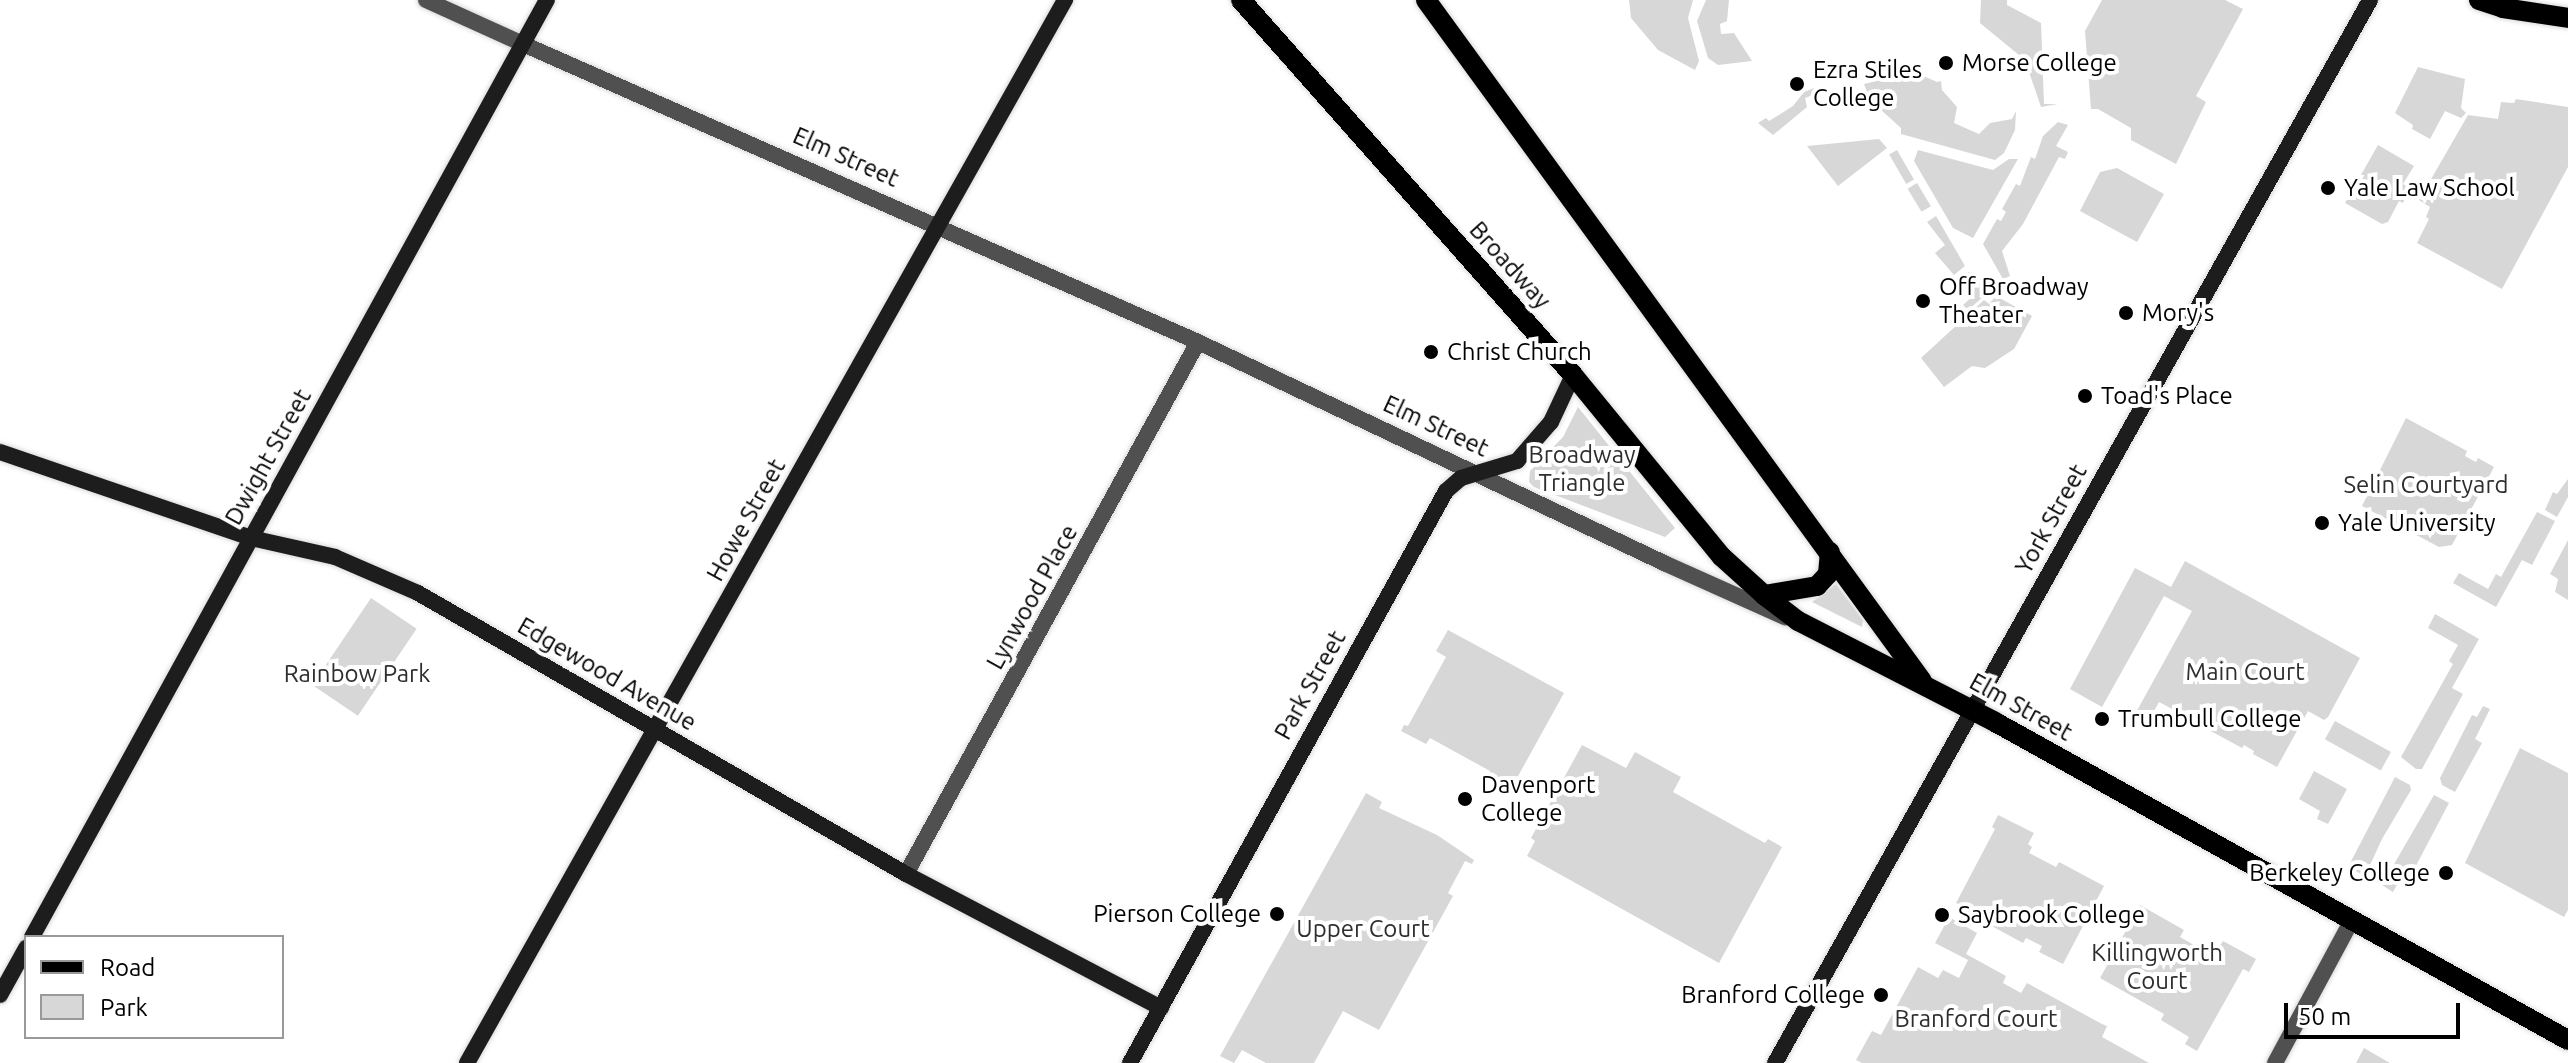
<!DOCTYPE html>
<style>
body{margin:0}
#map{position:relative;width:2568px;height:1063px;overflow:hidden;background:#fff;font-family:Ubuntu,sans-serif}
div>[style]{position:absolute}
.green>*{inset:0;background:#d7d7d7;transform-origin:0 0}
.roads{filter:drop-shadow(0 0 2px #dbdbdb) drop-shadow(0 0 2px #dbdbdb)}
.minor>*{height:16px;margin:-8px;padding:0 8px;transform-origin:8px;border-radius:8px;background:#505050}
.tertiary>*{height:16px;margin:-8px;padding:0 8px;transform-origin:8px;border-radius:8px;background:#505050}
.secondary>*{height:16px;margin:-8px;padding:0 8px;transform-origin:8px;border-radius:8px;background:#1d1d1d}
.primary>*{height:20px;margin:-10px;padding:0 10px;transform-origin:10px;border-radius:10px;background:#000}
.dots>*{width:22px;height:22px;translate:-50% -50%;box-sizing:border-box;border:4px solid #fff;border-radius:50%}
span{translate:-50% -50%;white-space:nowrap;text-align:center;line-height:1.15;-webkit-text-stroke:8px #fff;paint-order:stroke}
.poi-label{font-size:24px;color:#000}
.left{translate:0 -50%;text-align:left}
.right{translate:-100% -50%;text-align:right}
.street-label{font-size:24px;color:#000}
.park-label{font-size:24px;color:#2e2e2e}
.legend{position:absolute;left:24px;top:935px;width:260px;height:104px;box-sizing:border-box;background:#fff;border:2px solid #999;margin:0;padding:10px 14px;list-style:none;font-size:24px;color:#000}
.legend li{display:flex;align-items:center;gap:16px;height:40px}
.legend b{width:40px;border:2px solid #999}
.scale{position:absolute;left:2284px;top:1003px;width:176px;height:36px;box-sizing:border-box;border:4px solid #000;border-top:0;padding-left:10px;font-size:24px;line-height:28px;white-space:nowrap;color:#000;-webkit-text-stroke:6px #fff;paint-order:stroke}
</style>
<div id="map">
<div class="green">
<i style="clip-path:polygon(1629px 0,1693px 0,1688px 18px,1699px 61px,1695px 70px,1658px 50px,1631px 18px)"></i>
<i style="clip-path:polygon(1706px 0,1729px 0,1727px 21px,1720px 24px,1721px 34px,1734px 33px,1752px 61px,1718px 65px,1708px 58px,1697px 21px)"></i>
<i style="clip-path:polygon(1981px 0,2007px 0,2007px 5px,2041px 23px,2044px 104px,2058px 104px,2041px 107px,2025px 60px,1980px 23px)"></i>
<i style="clip-path:polygon(2102px 0,2225px 0,2243px 9px,2196px 96px,2206px 102px,2176px 164px,2131px 140px,2131px 128px,2098px 109px,2091px 109px,2085px 31px)"></i>
<i style="clip-path:polygon(2418px 67px,2465px 79px,2461px 108px,2466px 113px,2461px 118px,2445px 111px,2430px 139px,2412px 129px,2413px 125px,2395px 113px)"></i>
<i style="clip-path:polygon(1908px 69px,1937px 82px,1941px 81px,1942px 90px,1957px 107px,1954px 123px,1979px 134px,1990px 123px,2012px 119px,2016px 111px,2015px 130px,2004px 153px,1995px 160px,1901px 134px,1901px 128px,1870px 100px,1864px 84px,1902px 75px,1902px 71px)"></i>
<i style="clip-path:polygon(1814px 88px,1813px 95px,1805px 98px,1807px 107px,1773px 135px,1758px 123px,1766px 118px,1769px 121px,1793px 106px,1804px 92px)"></i>
<i style="clip-path:polygon(2516px 99px,2568px 107px,2568px 167px,2502px 289px,2417px 243px,2429px 219px,2426px 217px,2430px 207px,2419px 200px,2468px 115px,2498px 119px,2501px 102px,2514px 103px)"></i>
<i style="clip-path:polygon(2058px 122px,2068px 125px,2056px 146px,2068px 152px,2065px 159px,2059px 157px,2023px 224px,2002px 251px,2010px 276px,2003px 279px,1983px 244px,1997px 219px,2001px 221px,2006px 212px,2002px 209px,2016px 184px,2020px 186px,2031px 157px,2035px 159px,2043px 136px)"></i>
<i style="clip-path:polygon(1879px 139px,1887px 148px,1838px 186px,1807px 146px)"></i>
<i style="clip-path:polygon(2378px 145px,2414px 166px,2403px 184px,2413px 190px,2411px 195px,2407px 194px,2403px 203px,2399px 201px,2388px 222px,2382px 224px,2345px 203px)"></i>
<i style="left:1897px;top:150px;width:34px;height:9px;rotate:60deg"></i>
<i style="clip-path:polygon(1918px 150px,1993px 170px,2009px 159px,2018px 159px,1973px 238px,1953px 228px,1914px 161px)"></i>
<i style="clip-path:polygon(2117px 168px,2164px 194px,2137px 242px,2080px 211px,2100px 172px)"></i>
<i style="left:1917px;top:183px;width:27px;height:11px;rotate:59deg"></i>
<i style="clip-path:polygon(1936px 216px,1965px 266px,1954px 275px,1935px 253px,1945px 245px,1927px 222px)"></i>
<i style="clip-path:polygon(1969px 272px,1984px 288px,1981px 292px,1984px 296px,1968px 310px,1963px 305px,1972px 297px,1958px 280px)"></i>
<i style="clip-path:polygon(1996px 296px,2032px 316px,2014px 349px,1985px 368px,1972px 366px,1944px 387px,1921px 358px,1984px 300px,1989px 304px)"></i>
<i style="clip-path:polygon(1578px 407px,1675px 528px,1665px 537px,1534px 487px,1529px 482px,1530px 471px,1563px 437px)"></i>
<i style="clip-path:polygon(2406px 418px,2467px 451px,2465px 456px,2472px 460px,2476px 462px,2478px 458px,2494px 467px,2452px 545px,2439px 547px,2362px 506px)"></i>
<i style="clip-path:polygon(2568px 479px,2568px 497px,2557px 517px,2545px 510px,2553px 492px,2557px 494px)"></i>
<i style="clip-path:polygon(2537px 512px,2555px 521px,2532px 565px,2522px 560px,2496px 607px,2453px 583px,2459px 573px,2488px 589px,2496px 574px,2501px 577px)"></i>
<i style="clip-path:polygon(2568px 540px,2568px 600px,2555px 592px,2558px 579px,2550px 574px)"></i>
<i style="clip-path:polygon(2185px 561px,2360px 658px,2328px 717px,2324px 720px,2308px 711px,2277px 767px,2253px 754px,2254px 751px,2244px 745px,2242px 748px,2187px 718px,2188px 714px,2178px 708px,2176px 711px,2159px 702px,2147px 724px,2134px 716px,2192px 611px,2164px 596px,2102px 707px,2070px 689px,2135px 568px,2171px 587px)"></i>
<i style="clip-path:polygon(1836px 584px,1863px 620px,1862px 627px,1812px 602px)"></i>
<i style="left:371px;top:598px;width:55px;height:105px;rotate:34deg"></i>
<i style="clip-path:polygon(2435px 614px,2479px 639px,2452px 688px,2463px 694px,2422px 769px,2416px 769px,2401px 757px,2453px 664px,2449px 661px,2458px 645px,2428px 628px)"></i>
<i style="clip-path:polygon(1448px 630px,1564px 693px,1512px 787px,1488px 775px,1490px 771px,1430px 738px,1426px 744px,1401px 731px,1404px 725px,1408px 726px,1446px 657px,1436px 651px)"></i>
<i style="clip-path:polygon(2483px 706px,2490px 709px,2475px 739px,2482px 743px,2455px 792px,2442px 785px,2440px 778px,2472px 715px,2477px 717px)"></i>
<i style="left:2335px;top:721px;width:64px;height:21px;rotate:29deg"></i>
<i style="clip-path:polygon(1582px 745px,1626px 768px,1635px 752px,1681px 777px,1673px 792px,1765px 843px,1768px 839px,1782px 847px,1719px 963px,1527px 856px,1535px 841px,1531px 838px)"></i>
<i style="clip-path:polygon(2520px 748px,2568px 773px,2568px 910px,2564px 917px,2465px 863px)"></i>
<i style="clip-path:polygon(2314px 771px,2347px 789px,2328px 824px,2317px 819px,2320px 811px,2299px 799px)"></i>
<i style="clip-path:polygon(2395px 777px,2410px 785px,2411px 790px,2382px 839px,2365px 876px,2348px 867px)"></i>
<i style="clip-path:polygon(1366px 793px,1382px 802px,1379px 808px,1437px 835px,1474px 860px,1472px 864px,1465px 861px,1448px 893px,1453px 896px,1379px 1030px,1343px 1011px,1314px 1063px,1266px 1063px,1242px 1050px,1234px 1063px,1220px 1056px)"></i>
<i style="clip-path:polygon(2434px 795px,2449px 803px,2410px 877px,2403px 874px,2393px 892px,2382px 885px)"></i>
<i style="clip-path:polygon(1998px 815px,2034px 833px,2028px 844px,2032px 847px,2029px 853px,2056px 867px,2059px 862px,2104px 886px,2063px 964px,2039px 952px,2042px 946px,2026px 938px,2023px 943px,1988px 924px,1991px 917px,1956px 903px,1995px 829px,1992px 827px)"></i>
<i style="clip-path:polygon(2140px 905px,2184px 930px,2180px 937px,2206px 952px,2209px 948px,2217px 951px,2223px 941px,2256px 959px,2249px 972px,2243px 969px,2197px 1051px,2185px 1044px,2189px 1037px,2161px 1020px,2164px 1014px,2100px 978px)"></i>
<i style="clip-path:polygon(1949px 917px,1977px 933px,1966px 954px,2006px 976px,2003px 983px,2021px 993px,2027px 983px,2102px 1024px,2107px 1026px,2102px 1037px,2149px 1063px,1862px 1063px,1856px 1060px,1872px 1031px,1881px 1035px,1918px 967px,1938px 978px,1943px 970px,1959px 978px,1968px 960px,1935px 943px)"></i>
<i style="clip-path:polygon(2364px 1048px,2390px 1063px,2356px 1063px)"></i>
</div>
<div class="roads">
<div class="minor">
<i style="left:426px;top:0;width:107px;rotate:24.4deg"></i>
<i style="left:906px;top:874px;width:607px;rotate:-61.24deg"></i>
<i style="left:2275px;top:1063px;width:160px;rotate:-61.7deg"></i>
</div>
<div class="tertiary">
<i style="left:523px;top:44px;width:738px;rotate:23.82deg"></i>
<i style="left:1198px;top:342px;width:516px;rotate:25.37deg"></i>
<i style="left:1664px;top:563px;width:133px;rotate:24.1deg"></i>
</div>
<div class="secondary">
<i style="left:0;top:452px;width:265px;rotate:18.9deg"></i>
<i style="left:251px;top:538px;width:86px;rotate:12.7deg"></i>
<i style="left:335px;top:557px;width:90px;rotate:23.4deg"></i>
<i style="left:418px;top:593px;width:563px;rotate:29.93deg"></i>
<i style="left:906px;top:874px;width:288px;rotate:27.7deg"></i>
<i style="left:32px;top:937px;width:1069px;rotate:-61.21deg"></i>
<i style="left:0;top:995px;width:54px;rotate:-61deg"></i>
<i style="left:467px;top:1063px;width:1220px;rotate:-60.64deg"></i>
<i style="left:1130px;top:1063px;width:653px;rotate:-61.08deg"></i>
<i style="left:1446px;top:491px;width:20px;rotate:-41deg"></i>
<i style="left:1461px;top:478px;width:59px;rotate:-16.9deg"></i>
<i style="left:1517px;top:461px;width:52px;rotate:-48.9deg"></i>
<i style="left:1551px;top:422px;width:52px;rotate:-64.9deg"></i>
<i style="left:1775px;top:1063px;width:1218px;rotate:-60.76deg"></i>
</div>
<div class="primary">
<i style="left:1241px;top:0;width:501px;rotate:48.48deg"></i>
<i style="left:1573px;top:375px;width:234px;rotate:50.7deg"></i>
<i style="left:1721px;top:556px;width:58px;rotate:42.2deg"></i>
<i style="left:1764px;top:595px;width:43px;rotate:37.4deg"></i>
<i style="left:1798px;top:621px;width:221px;rotate:27.1deg"></i>
<i style="left:1995px;top:722px;width:655px;rotate:29.03deg"></i>
<i style="left:1426px;top:0;width:842px;rotate:53.93deg"></i>
<i style="left:2479px;top:0;width:25px;rotate:18deg"></i>
<i style="left:2503px;top:8px;width:66px;rotate:8.7deg"></i>
<i style="left:1764px;top:595px;width:54px;rotate:-9.6deg"></i>
<i style="left:1817px;top:586px;width:16px;rotate:-47deg"></i>
<i style="left:1828px;top:574px;width:22px;rotate:-85deg"></i>
</div>
</div>
<div class="dots">
<i style="left:1946px;top:63px;background:#000"></i>
<i style="left:1797px;top:84px;background:#000"></i>
<i style="left:2328px;top:188px;background:#000"></i>
<i style="left:1923px;top:301px;background:#000"></i>
<i style="left:2126px;top:313px;background:#000"></i>
<i style="left:1431px;top:352px;background:#000"></i>
<i style="left:2085px;top:396px;background:#000"></i>
<i style="left:2322px;top:523px;background:#000"></i>
<i style="left:2102px;top:719px;background:#000"></i>
<i style="left:1465px;top:799px;background:#000"></i>
<i style="left:2446px;top:873px;background:#000"></i>
<i style="left:1277px;top:914px;background:#000"></i>
<i style="left:1942px;top:915px;background:#000"></i>
<i style="left:1881px;top:995px;background:#000"></i>
</div>
<div class="poi-label">
<span class="left" style="left:1962px;top:63px">Morse College</span>
<span class="left" style="left:1813px;top:84px">Ezra Stiles<br>College</span>
<span class="left" style="left:2344px;top:188px">Yale Law School</span>
<span class="left" style="left:1939px;top:301px">Off Broadway<br>Theater</span>
<span class="left" style="left:2142px;top:313px">Mory's</span>
<span class="left" style="left:1447px;top:352px">Christ Church</span>
<span class="left" style="left:2101px;top:396px">Toad's Place</span>
<span class="left" style="left:2338px;top:523px">Yale University</span>
<span class="left" style="left:2118px;top:719px">Trumbull College</span>
<span class="left" style="left:1481px;top:799px">Davenport<br>College</span>
<span class="right" style="left:2430px;top:873px">Berkeley College</span>
<span class="right" style="left:1261px;top:914px">Pierson College</span>
<span class="left" style="left:1958px;top:915px">Saybrook College</span>
<span class="right" style="left:1865px;top:995px">Branford College</span>
</div>
<div class="street-label">
<span style="left:846px;top:157px;rotate:24deg">Elm Street</span>
<span style="left:1510px;top:265px;rotate:48deg">Broadway</span>
<span style="left:1436px;top:426px;rotate:25deg">Elm Street</span>
<span style="left:268px;top:457px;rotate:-61deg">Dwight Street</span>
<span style="left:2051px;top:519px;rotate:-61deg">York Street</span>
<span style="left:746px;top:520px;rotate:-61deg">Howe Street</span>
<span style="left:1032px;top:597px;rotate:-61deg">Lynwood Place</span>
<span style="left:607px;top:674px;rotate:30deg">Edgewood Avenue</span>
<span style="left:1310px;top:685px;rotate:-61deg">Park Street</span>
<span style="left:2021px;top:707px;rotate:29deg">Elm Street</span>
</div>
<div class="park-label">
<span style="left:1582px;top:469px">Broadway<br>Triangle</span>
<span style="left:2426px;top:485px">Selin Courtyard</span>
<span style="left:2245px;top:672px">Main Court</span>
<span style="left:357px;top:674px">Rainbow Park</span>
<span style="left:1363px;top:929px">Upper Court</span>
<span style="left:2157px;top:967px">Killingworth<br>Court</span>
<span style="left:1976px;top:1019px">Branford Court</span>
</div>
<ul class="legend">
<li><b style="height:10px;background:#000"></b>Road</li>
<li><b style="height:22px;background:#d7d7d7"></b>Park</li>
</ul>
<div class="scale">50 m</div>
</div>
